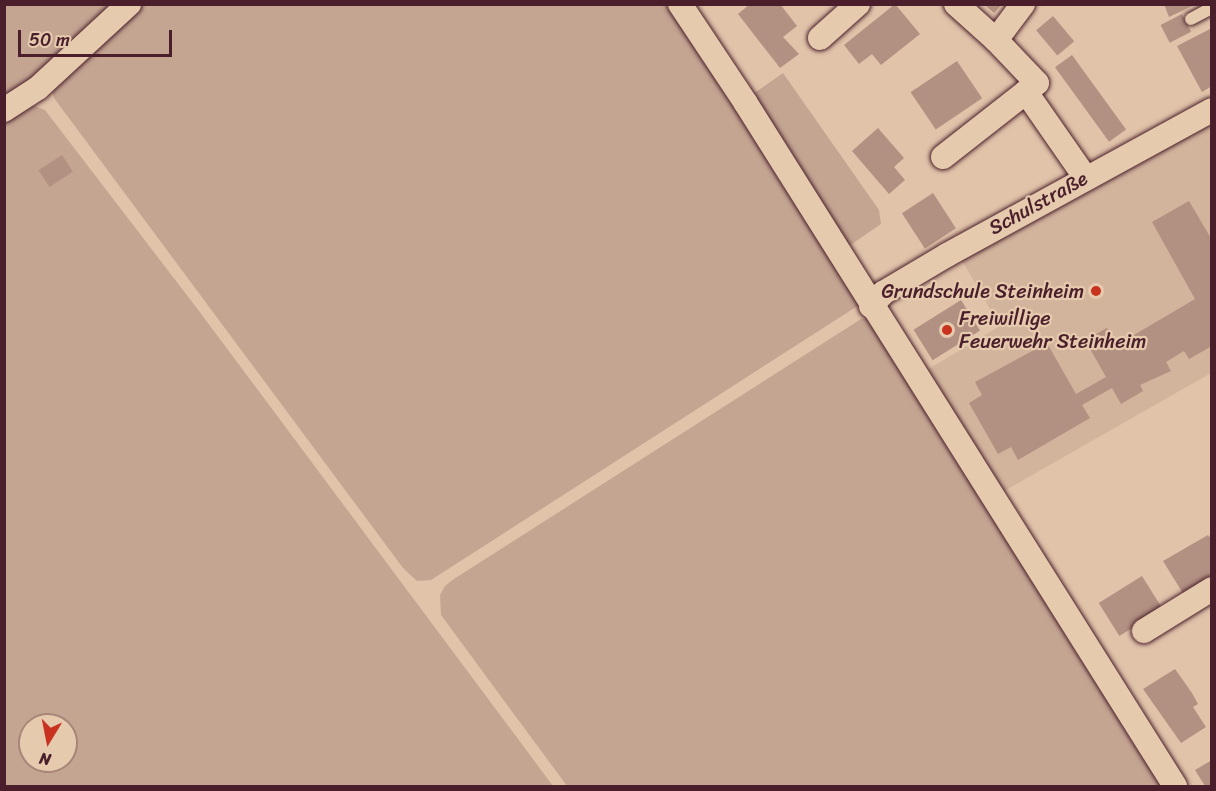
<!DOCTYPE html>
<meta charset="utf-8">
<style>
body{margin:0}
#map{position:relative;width:1216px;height:791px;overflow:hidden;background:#e0c3a9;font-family:Sriracha,sans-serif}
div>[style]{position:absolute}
.built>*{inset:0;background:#d2b49d}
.green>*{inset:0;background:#c4a592}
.building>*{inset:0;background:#b29082;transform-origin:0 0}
.roads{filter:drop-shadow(0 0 2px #4a1f2b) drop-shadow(0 0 2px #4a1f2b)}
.lane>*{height:12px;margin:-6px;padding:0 6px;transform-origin:6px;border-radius:6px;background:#e6caae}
.street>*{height:24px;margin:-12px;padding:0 12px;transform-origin:12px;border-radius:12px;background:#e6caae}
.dots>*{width:16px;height:16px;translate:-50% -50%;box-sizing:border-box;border:3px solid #e6caae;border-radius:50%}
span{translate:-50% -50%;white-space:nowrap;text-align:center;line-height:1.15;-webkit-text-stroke:4.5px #e6caae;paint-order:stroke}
.street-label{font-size:20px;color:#4a1f2b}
.poi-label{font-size:20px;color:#4a1f2b}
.right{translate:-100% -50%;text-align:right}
.left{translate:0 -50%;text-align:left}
.frame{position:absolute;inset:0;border:6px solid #4a1f2b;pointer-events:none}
.north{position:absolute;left:18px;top:713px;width:60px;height:60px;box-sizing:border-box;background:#e6caae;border:2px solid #a8867a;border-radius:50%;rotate:190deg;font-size:16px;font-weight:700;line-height:24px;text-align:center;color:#4a1f2b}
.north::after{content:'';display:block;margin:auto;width:21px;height:27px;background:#c8321e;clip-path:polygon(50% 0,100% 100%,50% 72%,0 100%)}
.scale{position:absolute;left:18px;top:30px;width:154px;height:27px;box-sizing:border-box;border:3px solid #4a1f2b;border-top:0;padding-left:8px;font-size:18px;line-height:21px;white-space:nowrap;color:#4a1f2b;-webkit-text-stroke:4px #e6caae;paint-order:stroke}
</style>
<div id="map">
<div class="built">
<i style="clip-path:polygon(1211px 122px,1211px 373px,999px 494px,922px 373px,1000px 326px,960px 257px)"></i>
</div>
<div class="green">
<i style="clip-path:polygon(5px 5px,119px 5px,83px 37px,5px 100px)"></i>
<i style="clip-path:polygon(142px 5px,672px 5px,859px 305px,431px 580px,417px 581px,403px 568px,54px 98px,52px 92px,55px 86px)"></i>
<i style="clip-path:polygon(783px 73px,879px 210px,881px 224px,849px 246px,746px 99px)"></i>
<i style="clip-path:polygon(evenodd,30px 104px,45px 110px,199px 311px,553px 786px,5px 786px,4px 120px,30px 104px,30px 725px,66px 725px,66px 761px,30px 761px,30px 725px)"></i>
<i style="clip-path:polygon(861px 319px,869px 319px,1166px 786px,567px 786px,441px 615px,440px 595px,445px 586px,454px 579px)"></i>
</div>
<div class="building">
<i style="clip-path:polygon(750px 4px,780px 4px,797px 26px,783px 37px,799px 54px,780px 68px,738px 14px)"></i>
<i style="clip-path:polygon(895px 4px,920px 34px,881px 65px,872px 54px,859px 64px,844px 45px)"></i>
<i style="clip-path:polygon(984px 4px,1002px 4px,994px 13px)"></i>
<i style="clip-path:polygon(1164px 4px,1196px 4px,1169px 17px)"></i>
<i style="left:1182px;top:14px;width:20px;height:24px;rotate:63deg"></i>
<i style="left:1053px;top:16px;width:33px;height:22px;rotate:50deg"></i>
<i style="clip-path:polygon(1212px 28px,1212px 86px,1202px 92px,1177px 46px)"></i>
<i style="left:1072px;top:55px;width:92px;height:21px;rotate:54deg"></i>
<i style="left:957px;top:61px;width:45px;height:56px;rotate:56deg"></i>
<i style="clip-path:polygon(878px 128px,904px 158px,894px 167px,905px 180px,889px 194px,852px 151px)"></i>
<i style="left:62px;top:155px;width:20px;height:28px;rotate:57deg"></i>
<i style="left:933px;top:193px;width:42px;height:37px;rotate:57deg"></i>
<i style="clip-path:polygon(1189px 201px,1212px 240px,1212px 346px,1189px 359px,1184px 351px,1166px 362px,1171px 371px,1140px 385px,1143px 391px,1121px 404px,1112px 388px,1082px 405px,1090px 418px,1018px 460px,1011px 447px,998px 454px,969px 403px,982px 395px,975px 382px,1047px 343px,1076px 394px,1106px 377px,1085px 340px,1107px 328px,1117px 345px,1195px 299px,1152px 222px)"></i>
<i style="left:961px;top:300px;width:36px;height:56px;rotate:58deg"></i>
<i style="clip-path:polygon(1208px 535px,1212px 540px,1212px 581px,1184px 595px,1163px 561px)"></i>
<i style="left:1142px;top:576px;width:39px;height:51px;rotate:58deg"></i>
<i style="clip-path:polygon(1175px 669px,1192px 693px,1198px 704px,1193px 707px,1206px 727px,1181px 743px,1143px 689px)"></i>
<i style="clip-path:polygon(1212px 760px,1212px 786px,1205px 786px,1195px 770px)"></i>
</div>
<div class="roads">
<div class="lane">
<i style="left:1191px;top:19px;width:24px;rotate:-28deg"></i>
</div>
<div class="street">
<i style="left:680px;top:4px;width:118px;rotate:56.4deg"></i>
<i style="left:745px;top:102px;width:808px;rotate:57.84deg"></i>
<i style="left:956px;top:4px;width:54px;rotate:42deg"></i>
<i style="left:996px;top:40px;width:59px;rotate:46.4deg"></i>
<i style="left:1037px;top:83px;width:14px;rotate:141deg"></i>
<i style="left:1026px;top:92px;width:103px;rotate:55.2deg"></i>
<i style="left:820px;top:38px;width:51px;rotate:-41.8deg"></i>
<i style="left:996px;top:40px;width:45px;rotate:-53.1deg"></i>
<i style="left:4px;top:110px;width:40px;rotate:-32.9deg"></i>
<i style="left:38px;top:88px;width:124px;rotate:-42.7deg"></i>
<i style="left:943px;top:157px;width:105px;rotate:-38.1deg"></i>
<i style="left:871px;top:306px;width:18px;rotate:-47deg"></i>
<i style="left:883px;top:293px;width:74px;rotate:-30.7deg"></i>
<i style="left:947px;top:255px;width:302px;rotate:-28.7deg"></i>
<i style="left:1144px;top:631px;width:80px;rotate:-31.7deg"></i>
</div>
</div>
<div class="dots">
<i style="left:1096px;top:291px;background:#c8321e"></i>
<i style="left:947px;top:330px;background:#c8321e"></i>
</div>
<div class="street-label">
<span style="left:1038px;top:203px;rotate:-29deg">Schulstraße</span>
</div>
<div class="poi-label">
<span class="right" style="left:1084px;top:291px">Grundschule Steinheim</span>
<span class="left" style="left:959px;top:330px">Freiwillige<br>Feuerwehr Steinheim</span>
</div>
<div class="frame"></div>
<div class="north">N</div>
<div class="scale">50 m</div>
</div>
